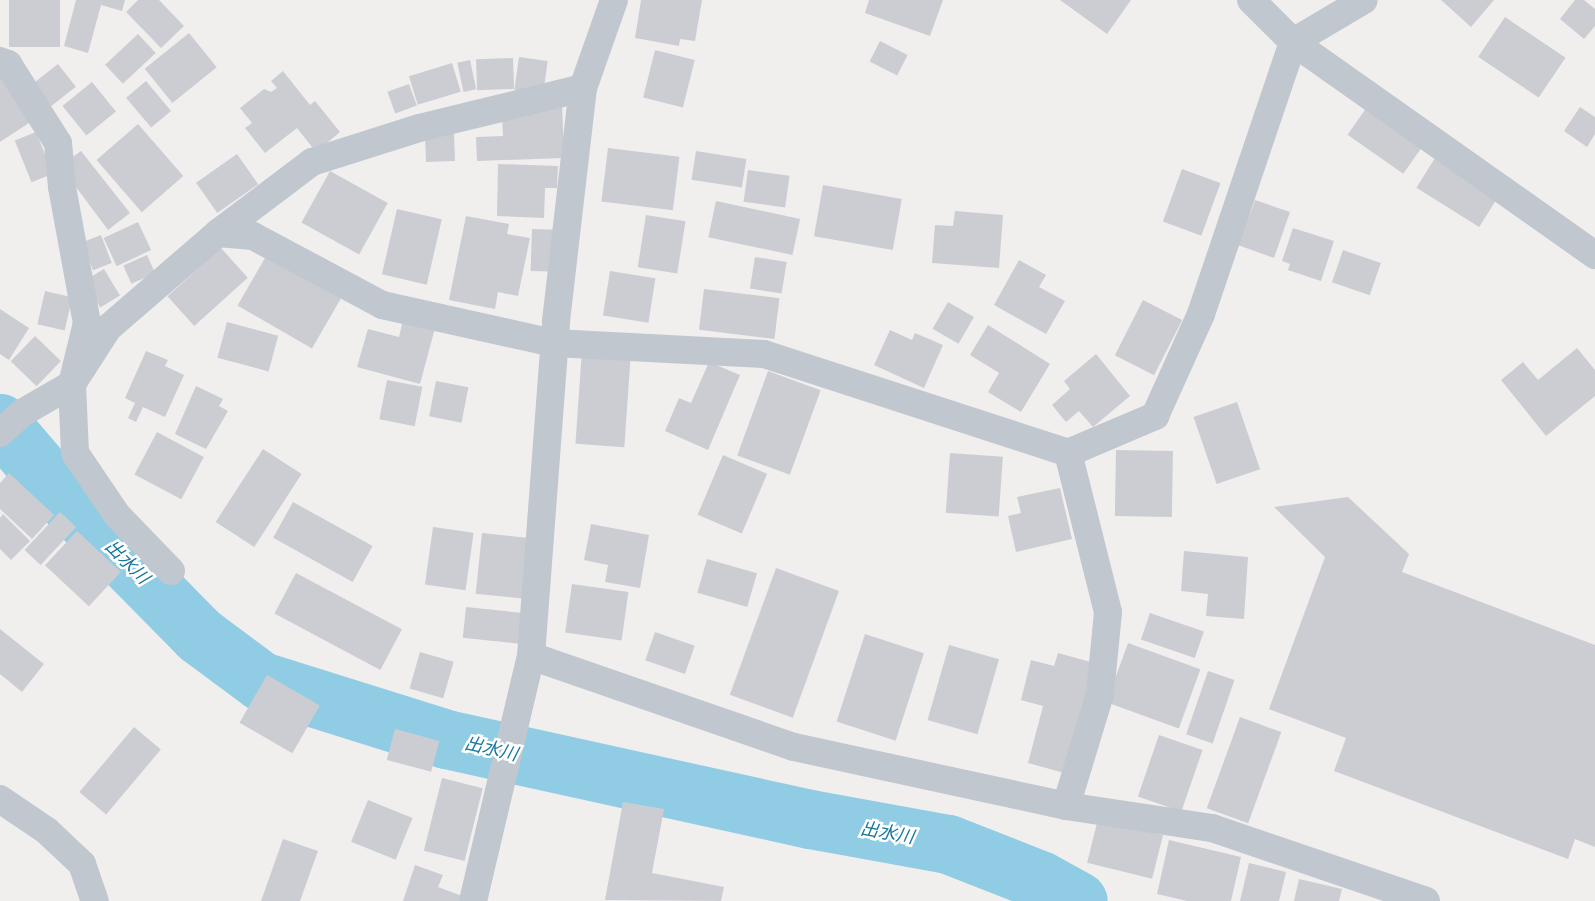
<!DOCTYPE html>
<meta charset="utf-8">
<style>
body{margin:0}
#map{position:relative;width:1595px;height:901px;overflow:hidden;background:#f1eeee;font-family:Karla,"Noto Sans JP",sans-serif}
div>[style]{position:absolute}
.river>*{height:59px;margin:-29.5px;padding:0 29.5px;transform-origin:29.5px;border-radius:29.5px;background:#90cde5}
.building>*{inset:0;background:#cccdd3;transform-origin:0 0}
.minor>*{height:28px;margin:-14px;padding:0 14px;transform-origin:14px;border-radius:14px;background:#c0c7cf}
span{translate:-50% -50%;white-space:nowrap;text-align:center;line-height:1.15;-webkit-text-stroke:5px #fff;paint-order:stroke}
.water-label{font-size:18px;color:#17789e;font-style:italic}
</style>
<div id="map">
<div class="river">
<i style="left:0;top:423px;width:97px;rotate:49.6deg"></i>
<i style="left:63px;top:497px;width:194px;rotate:45.4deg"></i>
<i style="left:199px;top:635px;width:77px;rotate:36.6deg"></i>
<i style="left:261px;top:681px;width:194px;rotate:17.4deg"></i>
<i style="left:446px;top:739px;width:373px;rotate:12.4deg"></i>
<i style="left:810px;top:819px;width:140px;rotate:10.3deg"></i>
<i style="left:948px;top:844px;width:99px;rotate:21.4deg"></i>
<i style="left:1040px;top:880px;width:43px;rotate:28.9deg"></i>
</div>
<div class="building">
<i style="left:9px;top:0;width:51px;height:47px"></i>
<i style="clip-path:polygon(76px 0,125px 0,122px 11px,101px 5px,88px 53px,64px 46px)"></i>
<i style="clip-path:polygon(138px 0,159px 0,184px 26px,161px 48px,126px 12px)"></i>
<i style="clip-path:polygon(641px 0,702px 0,695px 41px,680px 39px,679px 46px,635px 38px)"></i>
<i style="clip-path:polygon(869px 0,943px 0,930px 36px,865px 13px)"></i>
<i style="clip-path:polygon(1060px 0,1131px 0,1107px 34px)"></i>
<i style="clip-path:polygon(1441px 0,1494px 0,1471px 27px)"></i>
<i style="clip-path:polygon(1575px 0,1584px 0,1595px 9px,1595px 26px,1584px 39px,1560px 19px)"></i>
<i style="left:1505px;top:17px;width:73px;height:48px;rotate:34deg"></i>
<i style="left:189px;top:33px;width:44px;height:57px;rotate:51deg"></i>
<i style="left:138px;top:34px;width:26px;height:45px;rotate:47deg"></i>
<i style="left:880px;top:41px;width:31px;height:23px;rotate:27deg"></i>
<i style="left:655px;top:50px;width:41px;height:49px;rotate:14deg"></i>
<i style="left:519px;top:57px;width:29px;height:33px;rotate:8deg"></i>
<i style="left:513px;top:58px;width:31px;height:37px;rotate:88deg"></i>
<i style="left:470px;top:60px;width:30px;height:13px;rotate:78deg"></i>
<i style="left:452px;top:63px;width:30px;height:45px;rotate:73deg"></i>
<i style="left:58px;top:64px;width:29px;height:38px;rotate:52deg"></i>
<i style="clip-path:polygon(283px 71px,310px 105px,315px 101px,340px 132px,316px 152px,297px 128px,265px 153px,245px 128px,252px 123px,240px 108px,264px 89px,271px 92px,277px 88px,271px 81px)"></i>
<i style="clip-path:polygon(0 72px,32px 121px,0 142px)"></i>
<i style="left:146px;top:81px;width:39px;height:26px;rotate:50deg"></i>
<i style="left:92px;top:82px;width:38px;height:38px;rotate:51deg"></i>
<i style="left:409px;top:84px;width:23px;height:23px;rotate:70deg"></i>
<i style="clip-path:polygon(562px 102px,564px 158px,477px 161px,476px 137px,503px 136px,502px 114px)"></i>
<i style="left:1367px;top:107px;width:68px;height:34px;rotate:35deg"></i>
<i style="clip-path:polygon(1580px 107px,1595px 117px,1595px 134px,1587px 147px,1564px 131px)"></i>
<i style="left:138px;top:124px;width:69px;height:55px;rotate:49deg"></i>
<i style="left:36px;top:132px;width:45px;height:23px;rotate:68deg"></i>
<i style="left:454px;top:133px;width:28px;height:29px;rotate:88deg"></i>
<i style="left:608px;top:148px;width:72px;height:54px;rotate:7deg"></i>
<i style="clip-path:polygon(81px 151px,130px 213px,108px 230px,73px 183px,64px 163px)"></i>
<i style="left:696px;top:151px;width:51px;height:29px;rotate:9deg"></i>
<i style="left:237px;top:154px;width:37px;height:50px;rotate:55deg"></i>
<i style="left:1435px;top:158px;width:74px;height:35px;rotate:32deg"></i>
<i style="clip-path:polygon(498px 164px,558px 166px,557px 188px,545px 188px,544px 218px,497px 216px)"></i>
<i style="left:1182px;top:169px;width:41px;height:56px;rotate:20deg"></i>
<i style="left:748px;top:170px;width:42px;height:32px;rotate:8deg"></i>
<i style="left:330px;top:171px;width:66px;height:59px;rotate:29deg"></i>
<i style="left:823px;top:185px;width:80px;height:52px;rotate:10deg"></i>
<i style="clip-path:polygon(1255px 200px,1290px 212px,1274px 258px,1235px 244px,1246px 213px,1250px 214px)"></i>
<i style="left:716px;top:201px;width:86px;height:37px;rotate:12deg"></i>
<i style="left:397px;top:209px;width:46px;height:67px;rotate:13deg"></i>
<i style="clip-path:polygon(955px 211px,1003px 215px,999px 268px,932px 263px,935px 225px,953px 226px)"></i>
<i style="left:646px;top:215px;width:40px;height:53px;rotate:9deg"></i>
<i style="clip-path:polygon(466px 216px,509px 224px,507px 234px,530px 238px,518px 296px,498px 292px,495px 309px,449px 300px)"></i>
<i style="left:138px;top:222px;width:31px;height:38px;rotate:65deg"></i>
<i style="clip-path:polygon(1293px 228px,1334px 241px,1321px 281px,1288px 270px,1290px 264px,1282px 261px)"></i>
<i style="left:532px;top:229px;width:25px;height:42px;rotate:2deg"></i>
<i style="left:101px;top:235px;width:30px;height:20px;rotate:69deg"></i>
<i style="left:221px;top:248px;width:40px;height:72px;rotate:48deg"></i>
<i style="left:1343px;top:250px;width:40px;height:34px;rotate:19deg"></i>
<i style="left:269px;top:251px;width:86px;height:63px;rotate:30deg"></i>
<i style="left:147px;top:255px;width:20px;height:26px;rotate:66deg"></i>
<i style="left:755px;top:257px;width:32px;height:32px;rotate:9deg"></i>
<i style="clip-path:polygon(1019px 260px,1046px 275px,1039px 287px,1065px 301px,1046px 334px,994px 305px)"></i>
<i style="left:104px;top:269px;width:31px;height:23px;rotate:59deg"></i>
<i style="left:610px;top:271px;width:46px;height:45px;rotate:9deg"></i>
<i style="left:704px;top:289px;width:76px;height:41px;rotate:7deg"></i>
<i style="left:45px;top:291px;width:28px;height:34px;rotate:13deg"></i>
<i style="left:1143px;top:300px;width:44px;height:62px;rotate:27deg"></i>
<i style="left:948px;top:302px;width:30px;height:31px;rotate:30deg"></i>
<i style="clip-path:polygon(0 309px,29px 328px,9px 360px,0 354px)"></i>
<i style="clip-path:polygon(403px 320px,435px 328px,420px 384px,357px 367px,368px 329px,399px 337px)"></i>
<i style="left:227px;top:322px;width:53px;height:37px;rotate:15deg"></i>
<i style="clip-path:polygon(988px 325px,1050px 364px,1021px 412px,988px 392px,999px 373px,970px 355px)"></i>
<i style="clip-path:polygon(890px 330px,912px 340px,915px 333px,943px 345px,924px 388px,874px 365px)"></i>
<i style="left:35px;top:336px;width:36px;height:35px;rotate:44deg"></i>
<i style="clip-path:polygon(1577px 348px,1595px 370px,1595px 396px,1546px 436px,1501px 380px,1523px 362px,1538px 380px)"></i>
<i style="left:582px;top:350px;width:49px;height:94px;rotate:4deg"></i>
<i style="clip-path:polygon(146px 351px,168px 360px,165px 366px,184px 375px,165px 417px,143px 407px,136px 422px,128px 418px,135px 403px,125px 398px)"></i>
<i style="clip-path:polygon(1096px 354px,1130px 396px,1093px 427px,1079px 411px,1066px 422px,1052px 405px,1070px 389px,1064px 381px)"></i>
<i style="clip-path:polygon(709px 362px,740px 375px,708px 450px,665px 431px,679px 398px,691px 403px)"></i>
<i style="left:768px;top:371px;width:56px;height:90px;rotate:20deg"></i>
<i style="left:387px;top:380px;width:36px;height:40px;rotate:11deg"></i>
<i style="left:436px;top:381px;width:33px;height:36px;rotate:11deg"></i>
<i style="clip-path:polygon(196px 386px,223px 399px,219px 406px,228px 411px,206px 449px,175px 434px)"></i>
<i style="left:1237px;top:402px;width:71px;height:46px;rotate:71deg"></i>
<i style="left:157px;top:432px;width:53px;height:48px;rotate:28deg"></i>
<i style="left:263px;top:449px;width:46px;height:87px;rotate:33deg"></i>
<i style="left:1116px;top:450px;width:57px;height:66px;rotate:1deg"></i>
<i style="left:950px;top:453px;width:53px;height:60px;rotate:4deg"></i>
<i style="left:723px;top:455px;width:48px;height:65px;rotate:23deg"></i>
<i style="clip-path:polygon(9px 473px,54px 515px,32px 539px,0 509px,0 483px)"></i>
<i style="clip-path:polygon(1060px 488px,1072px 539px,1016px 552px,1008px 516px,1021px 513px,1017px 497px)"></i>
<i style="clip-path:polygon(1348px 497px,1409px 554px,1402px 572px,1595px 645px,1595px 847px,1575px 839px,1568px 859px,1334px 771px,1346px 738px,1269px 709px,1325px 557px,1274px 507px)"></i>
<i style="left:293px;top:502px;width:91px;height:41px;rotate:29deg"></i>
<i style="left:60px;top:512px;width:22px;height:52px;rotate:43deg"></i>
<i style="clip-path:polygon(3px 514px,30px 541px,11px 560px,0 549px,0 518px)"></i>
<i style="clip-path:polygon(591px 524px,649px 535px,640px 588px,605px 582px,608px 565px,584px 560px)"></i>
<i style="left:433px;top:527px;width:41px;height:58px;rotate:8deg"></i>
<i style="left:77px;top:531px;width:60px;height:47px;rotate:43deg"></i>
<i style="left:482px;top:533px;width:54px;height:61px;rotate:6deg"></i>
<i style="clip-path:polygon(1184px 551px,1248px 557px,1244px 619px,1206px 616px,1208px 594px,1181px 591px)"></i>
<i style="left:707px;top:559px;width:52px;height:35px;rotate:16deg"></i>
<i style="left:776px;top:568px;width:67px;height:135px;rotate:20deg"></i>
<i style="left:296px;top:573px;width:120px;height:46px;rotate:28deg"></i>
<i style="left:572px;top:584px;width:57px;height:49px;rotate:8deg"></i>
<i style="left:466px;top:607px;width:63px;height:31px;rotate:6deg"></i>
<i style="left:1150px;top:613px;width:57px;height:28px;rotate:19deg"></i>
<i style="clip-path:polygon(0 629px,44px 664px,22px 692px,0 674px)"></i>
<i style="left:655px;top:632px;width:42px;height:30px;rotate:19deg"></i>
<i style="left:865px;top:634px;width:62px;height:92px;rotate:18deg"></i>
<i style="left:1128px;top:643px;width:77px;height:63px;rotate:20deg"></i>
<i style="left:949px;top:645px;width:52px;height:78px;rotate:16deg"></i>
<i style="left:420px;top:652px;width:35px;height:38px;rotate:16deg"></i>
<i style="clip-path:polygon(1058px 653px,1098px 664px,1068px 774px,1028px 763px,1043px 706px,1021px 700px,1031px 660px,1054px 666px)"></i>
<i style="left:1208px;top:671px;width:28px;height:67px;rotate:19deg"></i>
<i style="left:267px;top:675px;width:61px;height:55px;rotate:30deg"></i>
<i style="left:1240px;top:717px;width:44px;height:97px;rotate:20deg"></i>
<i style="left:134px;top:727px;width:35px;height:85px;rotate:40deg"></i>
<i style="left:395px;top:729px;width:46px;height:32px;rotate:15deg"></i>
<i style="left:1159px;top:735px;width:46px;height:65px;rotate:19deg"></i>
<i style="left:442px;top:778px;width:42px;height:75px;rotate:14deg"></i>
<i style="left:368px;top:800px;width:48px;height:45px;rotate:22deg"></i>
<i style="clip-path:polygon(623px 802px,664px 809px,652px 873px,724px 887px,721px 901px,605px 900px)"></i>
<i style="left:1098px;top:819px;width:67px;height:45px;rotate:14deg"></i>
<i style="clip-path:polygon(283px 839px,318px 851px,300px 901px,261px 901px)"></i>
<i style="clip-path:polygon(1169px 840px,1241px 857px,1231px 901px,1187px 901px,1157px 894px)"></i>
<i style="clip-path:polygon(1249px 863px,1286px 872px,1279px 901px,1240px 901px)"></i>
<i style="clip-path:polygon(415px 865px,443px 875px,438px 887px,465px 897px,463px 901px,403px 901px)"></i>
<i style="clip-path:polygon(1299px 879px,1342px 889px,1339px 901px,1294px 901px)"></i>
</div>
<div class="minor">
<i style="left:1251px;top:0;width:59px;rotate:45deg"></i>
<i style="left:1293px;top:42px;width:370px;rotate:35.2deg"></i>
<i style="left:0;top:61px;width:9px;rotate:21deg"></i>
<i style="left:8px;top:64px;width:93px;rotate:57.7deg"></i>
<i style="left:58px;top:143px;width:44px;rotate:84.8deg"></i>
<i style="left:62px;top:187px;width:138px;rotate:79.6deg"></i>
<i style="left:87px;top:323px;width:63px;rotate:103.8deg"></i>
<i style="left:72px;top:384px;width:58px;rotate:149.9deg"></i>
<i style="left:22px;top:413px;width:30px;rotate:138deg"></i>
<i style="left:218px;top:233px;width:35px;rotate:5deg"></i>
<i style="left:253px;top:236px;width:146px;rotate:28.1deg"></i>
<i style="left:382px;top:305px;width:176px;rotate:12.5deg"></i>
<i style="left:554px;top:343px;width:210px;rotate:3deg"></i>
<i style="left:764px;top:354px;width:320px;rotate:18deg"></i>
<i style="left:171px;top:571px;width:78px;rotate:-134deg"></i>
<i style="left:117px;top:515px;width:75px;rotate:-124.1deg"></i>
<i style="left:75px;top:453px;width:69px;rotate:-92.5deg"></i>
<i style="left:72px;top:384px;width:67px;rotate:-57.3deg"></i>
<i style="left:108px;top:328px;width:145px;rotate:-40.8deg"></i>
<i style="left:218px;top:233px;width:118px;rotate:-37.1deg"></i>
<i style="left:312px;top:162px;width:112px;rotate:-17.6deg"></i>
<i style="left:419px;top:128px;width:169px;rotate:-13.7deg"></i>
<i style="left:531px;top:656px;width:278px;rotate:19.1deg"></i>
<i style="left:794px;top:747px;width:278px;rotate:12.2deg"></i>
<i style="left:1066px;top:806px;width:148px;rotate:8.6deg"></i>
<i style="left:1212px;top:828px;width:226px;rotate:18.8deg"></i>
<i style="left:0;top:799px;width:57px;rotate:34.2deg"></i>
<i style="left:47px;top:831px;width:48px;rotate:43.3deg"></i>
<i style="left:82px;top:864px;width:39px;rotate:71deg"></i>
<i style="left:1066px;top:806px;width:117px;rotate:-73.1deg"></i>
<i style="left:1100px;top:694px;width:82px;rotate:-84.4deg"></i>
<i style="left:1108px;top:612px;width:164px;rotate:-104.1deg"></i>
<i style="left:1068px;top:453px;width:95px;rotate:-23deg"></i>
<i style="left:1155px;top:416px;width:112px;rotate:-65.7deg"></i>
<i style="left:1201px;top:314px;width:287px;rotate:-71.3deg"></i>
<i style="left:1293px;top:42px;width:82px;rotate:-30.6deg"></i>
<i style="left:473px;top:901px;width:252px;rotate:-76.7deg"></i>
<i style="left:531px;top:656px;width:336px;rotate:-85.7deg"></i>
<i style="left:556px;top:321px;width:235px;rotate:-83.4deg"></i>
<i style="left:583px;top:88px;width:93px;rotate:-70.6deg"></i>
</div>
<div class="water-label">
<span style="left:127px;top:562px;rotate:45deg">出水川</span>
<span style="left:491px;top:749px;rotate:13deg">出水川</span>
<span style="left:887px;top:833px;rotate:10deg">出水川</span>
</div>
</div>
